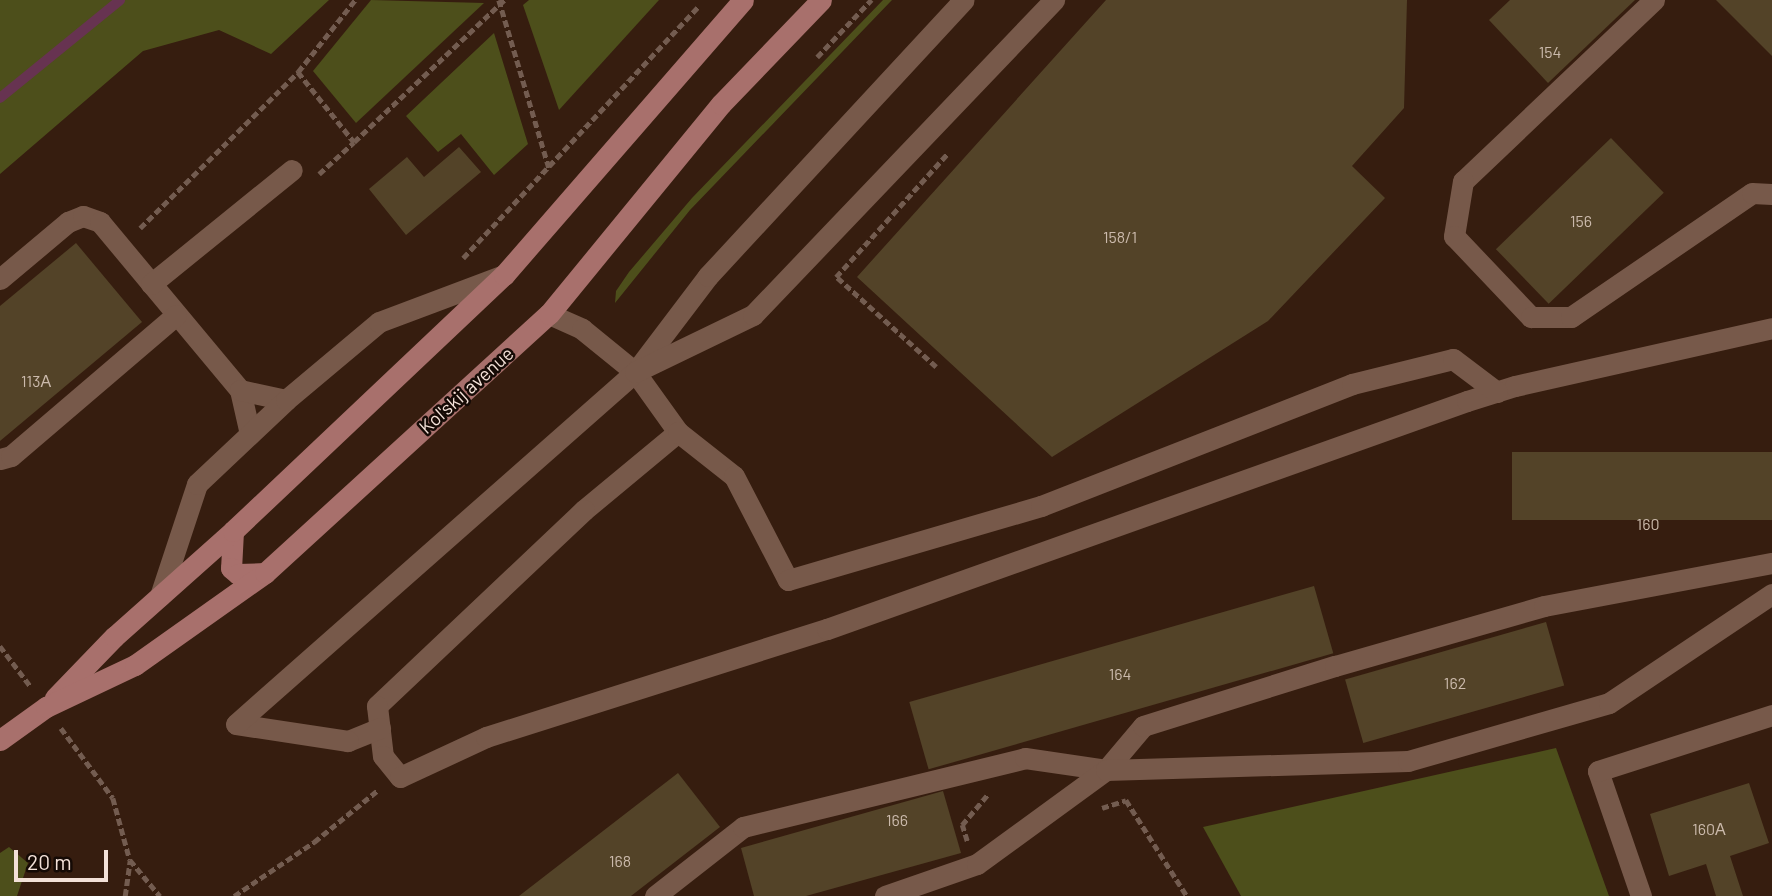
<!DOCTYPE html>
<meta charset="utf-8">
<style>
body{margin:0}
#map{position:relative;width:1772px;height:896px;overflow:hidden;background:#361d0f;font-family:Barlow,sans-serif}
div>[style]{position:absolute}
.green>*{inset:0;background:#4d4f1b}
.stream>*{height:10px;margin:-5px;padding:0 5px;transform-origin:5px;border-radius:5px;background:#673351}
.building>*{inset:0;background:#534328;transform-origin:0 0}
.path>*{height:4.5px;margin-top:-2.25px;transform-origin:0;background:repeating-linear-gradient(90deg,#735c50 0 7px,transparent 0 10.5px)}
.minor>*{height:21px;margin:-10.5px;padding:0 10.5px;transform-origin:10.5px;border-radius:10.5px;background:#77594a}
.major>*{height:21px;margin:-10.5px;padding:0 10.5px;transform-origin:10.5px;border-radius:10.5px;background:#a8706c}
span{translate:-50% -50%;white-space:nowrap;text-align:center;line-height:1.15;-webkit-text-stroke:5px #150a05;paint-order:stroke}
.number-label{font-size:16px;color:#cbbaac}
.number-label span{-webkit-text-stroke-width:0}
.street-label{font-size:19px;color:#f3e1d8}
.scale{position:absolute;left:14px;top:850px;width:94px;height:32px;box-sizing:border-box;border:4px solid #f3e1d8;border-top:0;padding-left:9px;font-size:21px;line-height:24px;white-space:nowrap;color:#f3e1d8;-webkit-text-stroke:5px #150a05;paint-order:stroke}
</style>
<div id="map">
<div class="green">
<i style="clip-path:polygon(0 0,329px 0,271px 54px,219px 30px,143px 51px,0 174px)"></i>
<i style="clip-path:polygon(371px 0,484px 3px,356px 123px,313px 71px)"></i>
<i style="clip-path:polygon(529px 0,659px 0,559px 110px,523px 5px)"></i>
<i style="clip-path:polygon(883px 0,892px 0,690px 210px,615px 303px,616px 291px,629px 272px,692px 198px)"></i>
<i style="clip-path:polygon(494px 33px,528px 144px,494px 175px,461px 134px,438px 152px,406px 116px)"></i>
<i style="clip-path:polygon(1556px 748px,1609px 896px,1241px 896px,1203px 827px)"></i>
<i style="clip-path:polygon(9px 847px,28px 863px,17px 896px,0 896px,0 853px)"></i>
</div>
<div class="stream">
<i style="left:0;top:98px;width:155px;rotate:-39.2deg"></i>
</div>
<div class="building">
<i style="clip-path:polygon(1106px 0,1407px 0,1404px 108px,1352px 166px,1385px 198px,1268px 321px,1052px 457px,857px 277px)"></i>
<i style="clip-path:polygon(1510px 0,1635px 0,1548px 83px,1489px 20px)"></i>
<i style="clip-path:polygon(1716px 0,1772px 0,1772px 56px)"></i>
<i style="left:1611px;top:138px;width:76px;height:160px;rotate:46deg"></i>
<i style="clip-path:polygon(459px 147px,481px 172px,406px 235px,369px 189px,407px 157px,424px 177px)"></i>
<i style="clip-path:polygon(76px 243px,142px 322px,0 441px,0 306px)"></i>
<i style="left:1772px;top:452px;width:68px;height:260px;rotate:90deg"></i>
<i style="left:1314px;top:586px;width:70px;height:421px;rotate:74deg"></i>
<i style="left:1546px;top:622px;width:66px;height:209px;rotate:74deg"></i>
<i style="clip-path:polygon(678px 773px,720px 827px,631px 896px,519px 896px)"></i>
<i style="clip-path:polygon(1749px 783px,1769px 843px,1730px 856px,1743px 896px,1716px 896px,1706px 864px,1669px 876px,1650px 814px)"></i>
<i style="clip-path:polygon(943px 791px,961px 853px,806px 896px,754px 896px,741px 848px)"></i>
</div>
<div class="path">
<i style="left:499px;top:0;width:175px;rotate:73.4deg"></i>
<i style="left:817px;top:57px;width:79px;rotate:-46.5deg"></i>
<i style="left:298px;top:72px;width:90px;rotate:51.3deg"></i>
<i style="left:354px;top:142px;width:207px;rotate:-43.4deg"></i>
<i style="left:319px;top:174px;width:47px;rotate:-42.4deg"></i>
<i style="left:140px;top:228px;width:222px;rotate:-44.6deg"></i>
<i style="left:298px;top:72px;width:92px;rotate:-51.6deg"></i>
<i style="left:463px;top:258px;width:345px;rotate:-46.9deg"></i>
<i style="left:936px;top:367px;width:135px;rotate:-138deg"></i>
<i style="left:836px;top:277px;width:166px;rotate:-47.9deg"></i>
<i style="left:0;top:646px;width:51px;rotate:52.9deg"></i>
<i style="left:61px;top:728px;width:87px;rotate:53.4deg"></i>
<i style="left:113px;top:798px;width:64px;rotate:74.7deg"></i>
<i style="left:130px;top:860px;width:47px;rotate:50.2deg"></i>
<i style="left:1102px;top:808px;width:25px;rotate:-18deg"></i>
<i style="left:1126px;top:800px;width:114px;rotate:57.6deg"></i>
<i style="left:967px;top:841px;width:17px;rotate:-107deg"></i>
<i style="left:962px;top:825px;width:40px;rotate:-50deg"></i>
<i style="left:125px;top:896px;width:36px;rotate:-82deg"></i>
<i style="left:234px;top:896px;width:97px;rotate:-34deg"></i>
<i style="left:314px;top:842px;width:82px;rotate:-39.1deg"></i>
</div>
<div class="minor">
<i style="left:1654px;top:0;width:263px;rotate:136.5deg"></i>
<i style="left:1463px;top:181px;width:56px;rotate:99.3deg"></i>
<i style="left:1454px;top:236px;width:112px;rotate:46.5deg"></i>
<i style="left:1531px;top:317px;width:40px"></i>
<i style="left:1571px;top:317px;width:219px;rotate:-34.4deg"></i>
<i style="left:1752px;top:193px;width:20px;rotate:3deg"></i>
<i style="left:0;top:279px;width:89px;rotate:-40deg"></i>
<i style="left:68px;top:222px;width:16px;rotate:-22deg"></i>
<i style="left:83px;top:216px;width:18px;rotate:19deg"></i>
<i style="left:100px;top:222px;width:219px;rotate:50.2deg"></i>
<i style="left:240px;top:390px;width:45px;rotate:77.2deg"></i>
<i style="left:151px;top:284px;width:181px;rotate:-39deg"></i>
<i style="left:549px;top:314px;width:36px;rotate:24deg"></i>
<i style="left:582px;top:329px;width:68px;rotate:39.1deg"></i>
<i style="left:635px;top:372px;width:74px;rotate:54.4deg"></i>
<i style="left:678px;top:432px;width:122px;rotate:140.3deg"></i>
<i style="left:584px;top:510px;width:285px;rotate:136.6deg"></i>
<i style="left:377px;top:706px;width:50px;rotate:83.2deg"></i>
<i style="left:383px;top:756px;width:27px;rotate:51deg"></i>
<i style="left:400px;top:777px;width:95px;rotate:-24.9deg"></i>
<i style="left:486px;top:737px;width:358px;rotate:-17.6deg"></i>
<i style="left:827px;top:629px;width:679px;rotate:-19.61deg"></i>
<i style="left:1467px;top:401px;width:50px;rotate:-17.4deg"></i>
<i style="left:1515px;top:386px;width:263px;rotate:-12.7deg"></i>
<i style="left:639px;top:367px;width:114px;rotate:-52.8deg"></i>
<i style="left:708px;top:276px;width:376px;rotate:-47.2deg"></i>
<i style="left:240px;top:390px;width:47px;rotate:12.3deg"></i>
<i style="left:678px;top:432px;width:71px;rotate:38.2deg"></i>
<i style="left:734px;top:476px;width:117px;rotate:62.6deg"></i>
<i style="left:788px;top:580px;width:264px;rotate:-16.3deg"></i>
<i style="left:1041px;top:506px;width:334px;rotate:-21.4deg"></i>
<i style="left:1352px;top:384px;width:104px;rotate:-13.9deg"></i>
<i style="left:1453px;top:359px;width:55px;rotate:36.9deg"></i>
<i style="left:0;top:459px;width:11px;rotate:-15deg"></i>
<i style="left:11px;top:456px;width:217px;rotate:-40.5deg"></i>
<i style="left:160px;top:596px;width:118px;rotate:-71.7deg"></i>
<i style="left:197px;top:484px;width:122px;rotate:-43.3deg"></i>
<i style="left:286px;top:400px;width:121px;rotate:-40deg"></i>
<i style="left:379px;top:322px;width:134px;rotate:-20.6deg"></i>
<i style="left:380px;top:728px;width:35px;rotate:158deg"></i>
<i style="left:348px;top:741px;width:113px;rotate:-171.4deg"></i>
<i style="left:236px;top:724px;width:532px;rotate:-41.42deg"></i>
<i style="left:635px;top:372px;width:131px;rotate:-25.8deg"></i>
<i style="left:753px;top:315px;width:436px;rotate:-46.3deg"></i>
<i style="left:655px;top:896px;width:112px;rotate:-38.1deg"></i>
<i style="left:743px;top:827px;width:290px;rotate:-13.7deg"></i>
<i style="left:1025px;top:758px;width:82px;rotate:8.4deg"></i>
<i style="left:1106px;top:770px;width:57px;rotate:-49.9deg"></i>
<i style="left:1143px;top:726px;width:201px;rotate:-17.4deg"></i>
<i style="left:1335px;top:666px;width:217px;rotate:-16deg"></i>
<i style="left:1544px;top:606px;width:232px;rotate:-10.7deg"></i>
<i style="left:885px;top:896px;width:97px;rotate:-19.2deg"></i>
<i style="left:977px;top:864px;width:160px;rotate:-36.1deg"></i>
<i style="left:1106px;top:770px;width:302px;rotate:-1.7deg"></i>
<i style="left:1408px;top:761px;width:209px;rotate:-16.1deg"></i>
<i style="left:1609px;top:703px;width:196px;rotate:-33.8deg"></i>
<i style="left:1641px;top:896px;width:132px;rotate:-109deg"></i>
<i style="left:1598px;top:771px;width:183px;rotate:-17.8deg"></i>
</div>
<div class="major">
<i style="left:233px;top:531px;width:37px;rotate:93deg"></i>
<i style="left:231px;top:568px;width:9px;rotate:41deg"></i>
<i style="left:238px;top:574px;width:27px;rotate:-2deg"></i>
<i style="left:55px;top:698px;width:85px;rotate:-46deg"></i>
<i style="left:114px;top:637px;width:159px;rotate:-41.7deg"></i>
<i style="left:233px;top:531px;width:373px;rotate:-43.4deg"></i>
<i style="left:504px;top:275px;width:364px;rotate:-49deg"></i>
<i style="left:0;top:740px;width:57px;rotate:-35.7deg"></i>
<i style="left:46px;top:707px;width:98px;rotate:-25.3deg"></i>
<i style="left:135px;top:665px;width:159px;rotate:-35.3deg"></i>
<i style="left:265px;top:573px;width:384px;rotate:-42.4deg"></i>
<i style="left:549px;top:314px;width:271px;rotate:-50.7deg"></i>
<i style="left:721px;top:104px;width:144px;rotate:-46.1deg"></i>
</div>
<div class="number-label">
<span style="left:1550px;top:52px">154</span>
<span style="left:1581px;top:221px">156</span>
<span style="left:1120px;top:237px">158/1</span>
<span style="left:36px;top:381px">113А</span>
<span style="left:1648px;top:524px">160</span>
<span style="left:1120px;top:674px">164</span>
<span style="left:1455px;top:683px">162</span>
<span style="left:897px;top:820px">166</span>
<span style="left:1709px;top:829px">160А</span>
<span style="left:620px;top:861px">168</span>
</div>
<div class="street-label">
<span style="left:466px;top:390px;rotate:-42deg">Kol'skij avenue</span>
</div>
<div class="scale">20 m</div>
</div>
